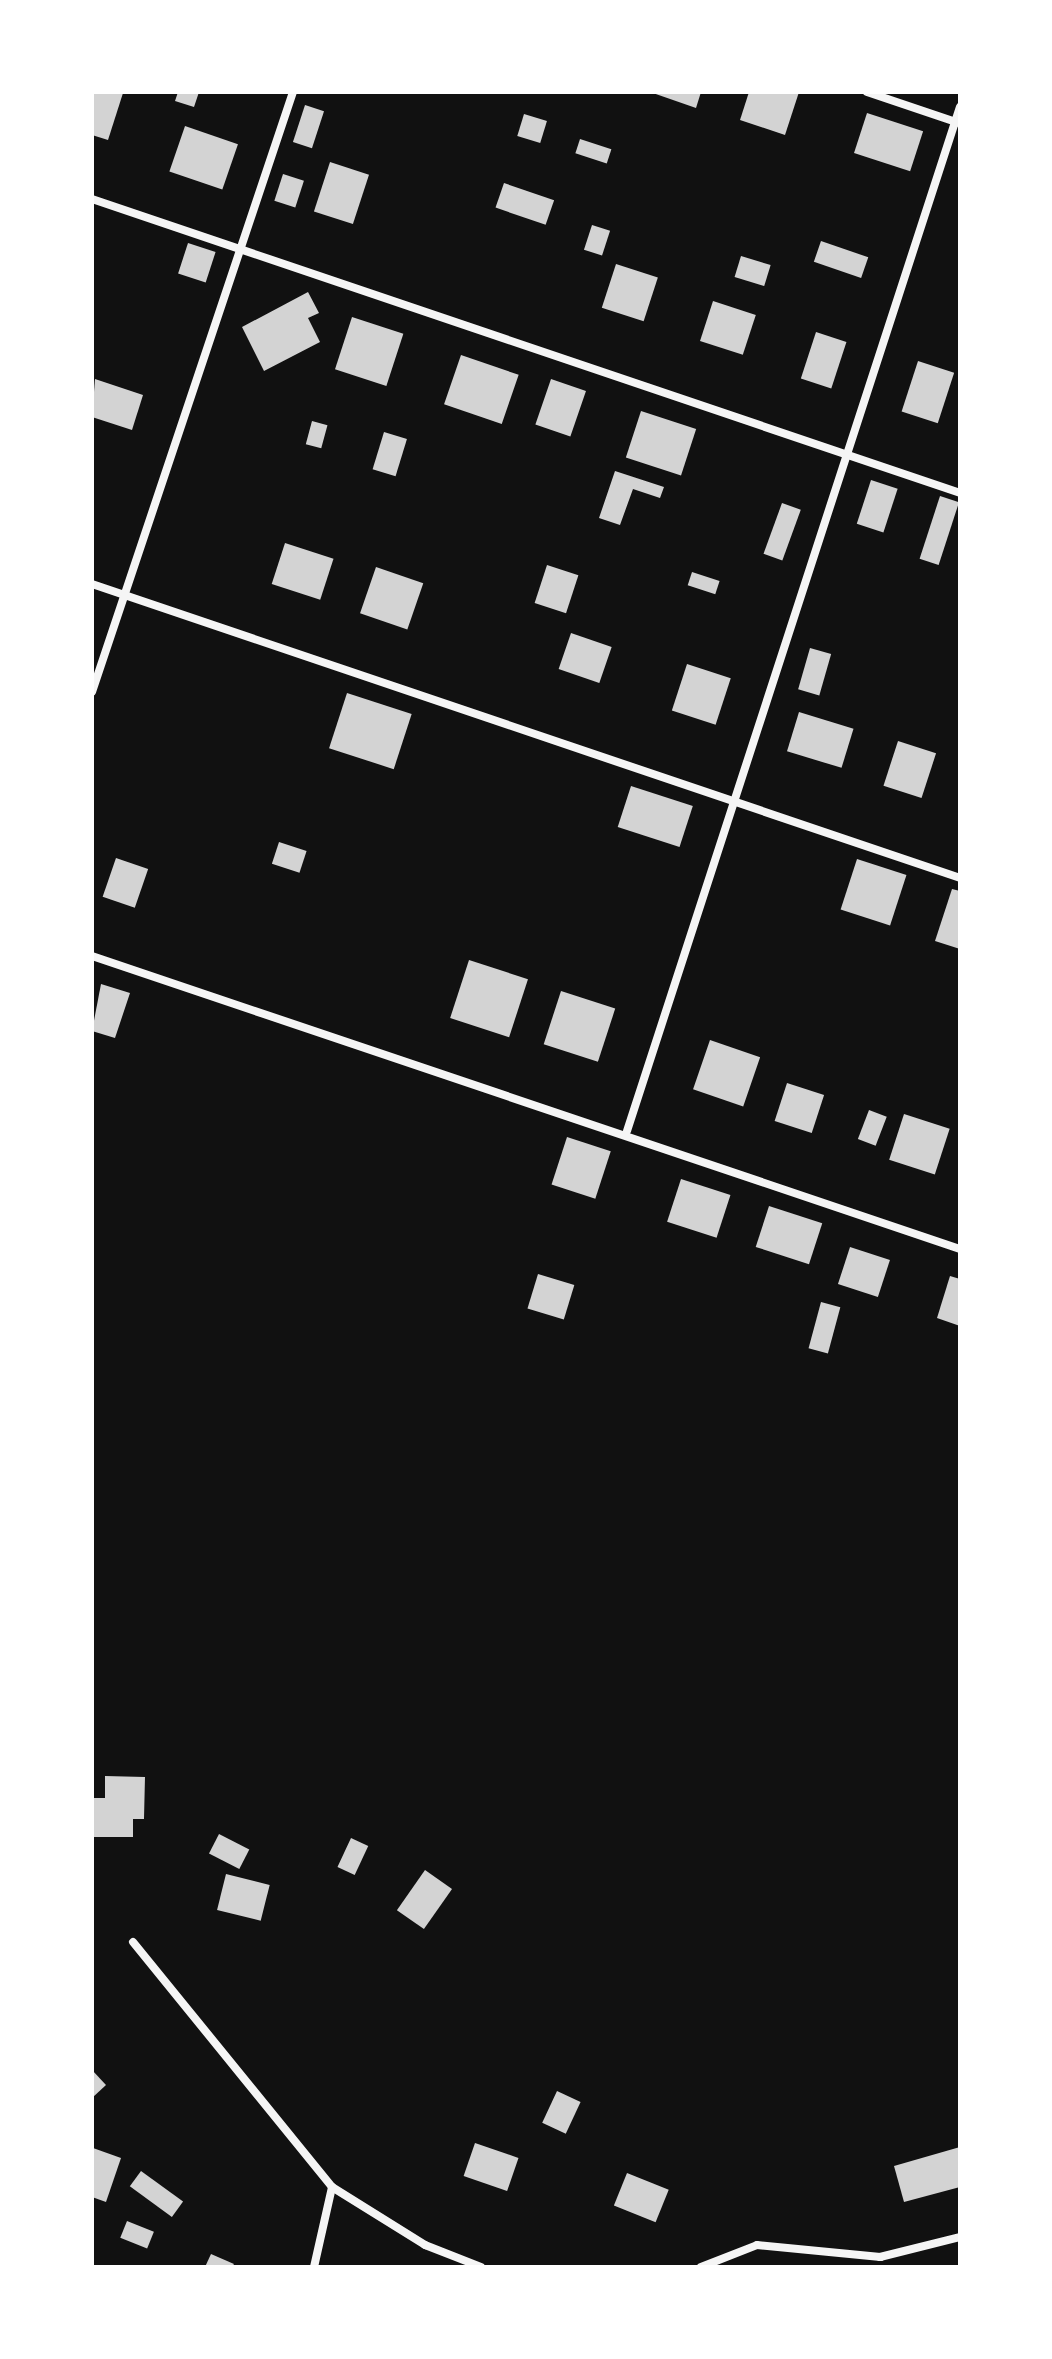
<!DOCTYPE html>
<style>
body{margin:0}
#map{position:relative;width:1052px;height:2359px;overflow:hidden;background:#111;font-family:Literata,serif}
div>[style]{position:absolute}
.building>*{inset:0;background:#d3d3d3;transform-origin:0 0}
.minor>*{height:8px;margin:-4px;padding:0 4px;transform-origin:4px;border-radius:4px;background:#f5f5f5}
span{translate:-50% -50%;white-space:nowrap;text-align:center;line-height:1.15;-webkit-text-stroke:6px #fff;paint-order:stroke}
.frame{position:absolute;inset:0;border:94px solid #fff;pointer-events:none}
</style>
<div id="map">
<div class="building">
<i style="clip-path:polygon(92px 92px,123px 93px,108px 140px,92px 135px)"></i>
<i style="clip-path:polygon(178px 92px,199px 92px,194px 107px,175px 101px)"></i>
<i style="clip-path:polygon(650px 92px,701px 92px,696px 108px)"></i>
<i style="clip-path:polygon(749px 92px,799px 92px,785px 135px,740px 120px)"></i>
<i style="left:305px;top:105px;width:20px;height:39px;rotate:18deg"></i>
<i style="left:867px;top:113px;width:59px;height:42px;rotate:18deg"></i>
<i style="left:524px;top:114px;width:24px;height:23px;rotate:17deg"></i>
<i style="left:185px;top:126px;width:56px;height:48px;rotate:19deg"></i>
<i style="left:580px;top:139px;width:33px;height:15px;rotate:18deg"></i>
<i style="left:330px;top:162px;width:41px;height:52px;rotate:18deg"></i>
<i style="left:283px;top:174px;width:22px;height:28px;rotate:18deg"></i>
<i style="left:504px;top:183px;width:53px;height:26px;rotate:19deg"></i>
<i style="left:592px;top:225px;width:19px;height:26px;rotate:18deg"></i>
<i style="left:821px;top:241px;width:50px;height:22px;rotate:19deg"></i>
<i style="left:188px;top:243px;width:29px;height:32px;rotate:18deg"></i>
<i style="left:741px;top:256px;width:31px;height:22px;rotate:17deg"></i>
<i style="left:616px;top:264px;width:44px;height:46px;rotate:18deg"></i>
<i style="clip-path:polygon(308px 292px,319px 313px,308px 318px,320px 342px,264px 371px,242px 327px)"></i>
<i style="left:713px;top:301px;width:45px;height:42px;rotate:18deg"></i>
<i style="left:352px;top:317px;width:54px;height:55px;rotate:18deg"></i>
<i style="left:816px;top:332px;width:32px;height:49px;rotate:18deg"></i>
<i style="left:461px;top:355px;width:61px;height:52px;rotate:19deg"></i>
<i style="left:918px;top:361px;width:38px;height:53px;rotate:18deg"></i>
<i style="clip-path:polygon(95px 379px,143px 395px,132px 430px,92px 417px)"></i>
<i style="left:551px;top:379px;width:37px;height:48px;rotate:19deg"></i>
<i style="left:641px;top:411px;width:58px;height:49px;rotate:18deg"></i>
<i style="left:312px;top:421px;width:16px;height:24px;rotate:15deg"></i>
<i style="left:384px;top:432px;width:24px;height:39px;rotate:17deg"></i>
<i style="clip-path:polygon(615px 471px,664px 487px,660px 498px,633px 489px,620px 525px,599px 518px)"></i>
<i style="left:871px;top:480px;width:28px;height:46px;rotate:18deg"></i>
<i style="left:940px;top:496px;width:20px;height:66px;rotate:18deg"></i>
<i style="left:782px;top:503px;width:20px;height:54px;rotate:20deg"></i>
<i style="left:285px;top:543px;width:51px;height:43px;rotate:18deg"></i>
<i style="left:547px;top:565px;width:33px;height:40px;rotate:18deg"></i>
<i style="left:376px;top:567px;width:50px;height:49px;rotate:19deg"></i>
<i style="left:692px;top:572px;width:29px;height:14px;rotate:18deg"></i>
<i style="left:571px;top:633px;width:43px;height:38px;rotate:19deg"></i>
<i style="left:810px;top:648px;width:22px;height:43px;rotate:16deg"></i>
<i style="left:687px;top:664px;width:46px;height:49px;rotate:18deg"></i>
<i style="left:347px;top:693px;width:68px;height:58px;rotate:18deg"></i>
<i style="left:799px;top:712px;width:57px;height:41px;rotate:17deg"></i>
<i style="left:898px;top:741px;width:40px;height:47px;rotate:18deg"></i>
<i style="left:631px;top:786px;width:65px;height:43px;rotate:18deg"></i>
<i style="left:279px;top:842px;width:29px;height:23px;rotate:18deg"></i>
<i style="left:116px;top:858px;width:34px;height:41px;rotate:19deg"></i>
<i style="left:857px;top:859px;width:52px;height:53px;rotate:18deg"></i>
<i style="clip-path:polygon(952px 889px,960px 891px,960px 949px,935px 941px)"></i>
<i style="left:469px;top:960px;width:62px;height:61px;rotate:18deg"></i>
<i style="clip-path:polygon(101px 984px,130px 993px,115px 1038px,92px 1031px)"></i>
<i style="left:561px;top:991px;width:57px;height:56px;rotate:18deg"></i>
<i style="left:710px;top:1040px;width:53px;height:52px;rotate:19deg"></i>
<i style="left:787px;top:1083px;width:39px;height:40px;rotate:18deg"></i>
<i style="left:869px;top:1110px;width:19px;height:31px;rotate:21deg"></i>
<i style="left:904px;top:1114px;width:48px;height:48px;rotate:18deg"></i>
<i style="left:567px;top:1137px;width:46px;height:50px;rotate:18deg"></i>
<i style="left:681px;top:1179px;width:52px;height:45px;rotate:18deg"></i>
<i style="left:769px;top:1206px;width:56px;height:43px;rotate:18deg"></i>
<i style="left:850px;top:1247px;width:42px;height:39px;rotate:18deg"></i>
<i style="left:538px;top:1274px;width:38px;height:36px;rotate:17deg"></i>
<i style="clip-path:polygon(950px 1276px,960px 1279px,960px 1326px,937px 1318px)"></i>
<i style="left:821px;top:1302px;width:20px;height:48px;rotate:15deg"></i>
<i style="clip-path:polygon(105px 1776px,145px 1777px,144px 1819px,133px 1819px,133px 1837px,92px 1837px,92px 1798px,105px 1798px)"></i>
<i style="left:219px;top:1834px;width:34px;height:22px;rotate:27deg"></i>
<i style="left:351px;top:1838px;width:19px;height:32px;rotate:25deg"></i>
<i style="left:425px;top:1870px;width:33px;height:49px;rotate:35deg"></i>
<i style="left:226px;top:1874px;width:45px;height:37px;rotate:14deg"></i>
<i style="clip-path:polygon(92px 2070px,106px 2085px,92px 2098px)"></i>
<i style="left:557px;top:2091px;width:26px;height:35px;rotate:25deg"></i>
<i style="left:475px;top:2143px;width:46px;height:35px;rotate:19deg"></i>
<i style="clip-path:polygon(960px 2147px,960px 2187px,904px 2202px,894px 2166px)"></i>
<i style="clip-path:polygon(93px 2148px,121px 2158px,106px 2202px,92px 2197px)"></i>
<i style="left:141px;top:2171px;width:52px;height:19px;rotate:36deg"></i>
<i style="left:627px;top:2173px;width:45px;height:35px;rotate:22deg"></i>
<i style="left:127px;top:2221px;width:29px;height:18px;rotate:22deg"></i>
<i style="clip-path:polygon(211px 2254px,234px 2264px,232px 2267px,205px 2267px)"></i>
</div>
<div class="minor">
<i style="left:867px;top:92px;width:97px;rotate:18.6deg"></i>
<i style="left:92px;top:199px;width:916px;rotate:18.71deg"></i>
<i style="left:92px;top:584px;width:916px;rotate:18.71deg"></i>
<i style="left:92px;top:692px;width:633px;rotate:-71.48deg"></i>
<i style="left:92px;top:956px;width:916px;rotate:18.65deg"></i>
<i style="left:627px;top:1131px;width:1077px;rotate:-71.99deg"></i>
<i style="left:133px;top:1942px;width:316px;rotate:50.9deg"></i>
<i style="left:332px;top:2187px;width:110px;rotate:31.9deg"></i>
<i style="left:425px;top:2245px;width:60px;rotate:21.4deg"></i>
<i style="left:314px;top:2267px;width:82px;rotate:-77.3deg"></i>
<i style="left:701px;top:2267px;width:60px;rotate:-21.4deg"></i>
<i style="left:757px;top:2245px;width:124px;rotate:5.6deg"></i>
<i style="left:880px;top:2257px;width:82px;rotate:-14deg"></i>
</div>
<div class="frame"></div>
</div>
